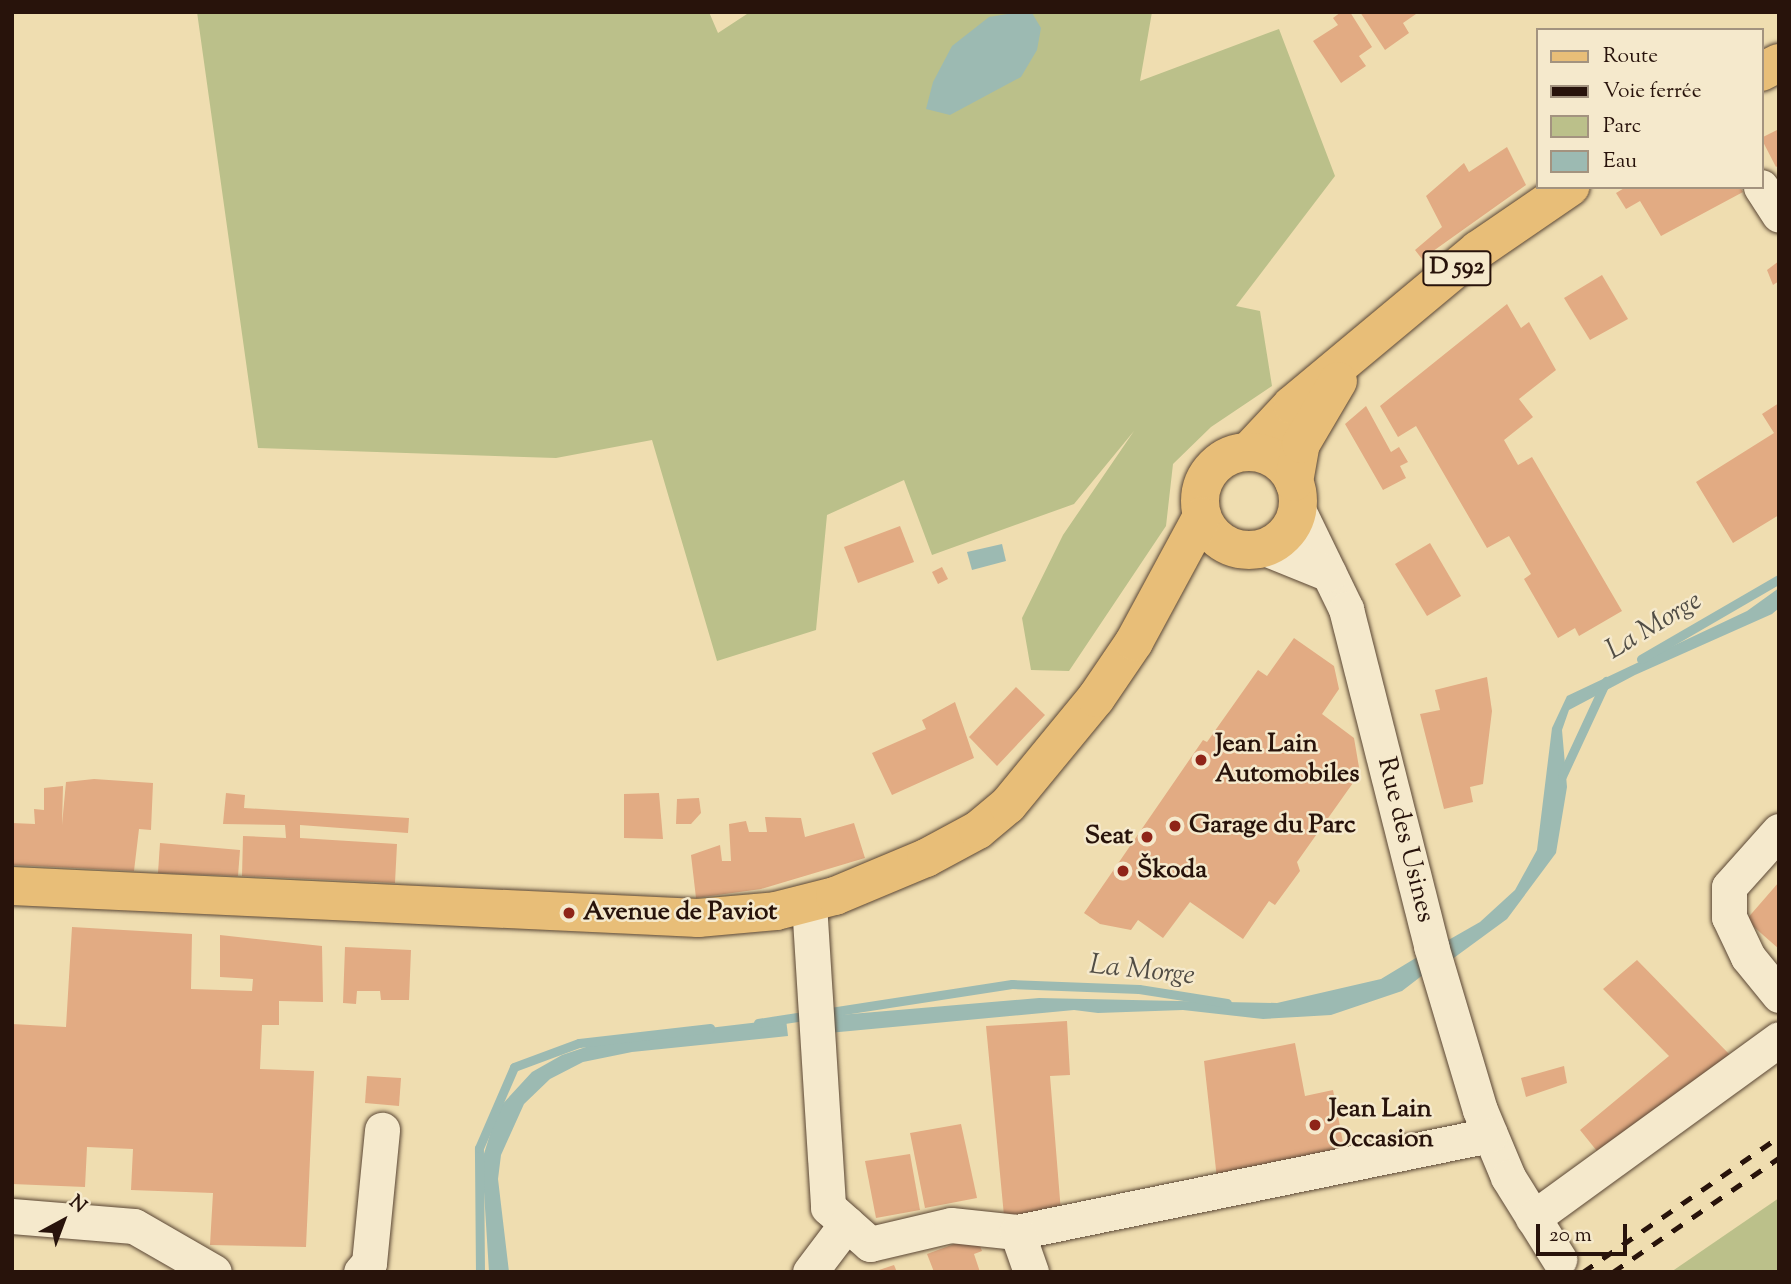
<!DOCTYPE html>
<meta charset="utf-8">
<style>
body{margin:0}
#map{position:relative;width:1791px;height:1284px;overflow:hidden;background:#efddb0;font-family:"Sorts Mill Goudy",serif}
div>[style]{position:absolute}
.green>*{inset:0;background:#bbc08a}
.water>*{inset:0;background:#9cbab2}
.stream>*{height:9px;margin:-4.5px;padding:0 4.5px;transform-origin:4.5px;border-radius:4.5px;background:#9cbab2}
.building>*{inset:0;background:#e2ab83}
.roads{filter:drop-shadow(0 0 2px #5a4634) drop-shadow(0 0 2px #5a4634)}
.minor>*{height:35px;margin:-17.5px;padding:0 17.5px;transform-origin:17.5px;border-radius:17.5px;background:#f5e9cc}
.major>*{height:38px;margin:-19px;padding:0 19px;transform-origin:19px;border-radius:19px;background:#e8be78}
.major>.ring{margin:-19px;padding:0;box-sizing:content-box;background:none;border:38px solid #e8be78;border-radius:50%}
.rail>*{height:5px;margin-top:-2.5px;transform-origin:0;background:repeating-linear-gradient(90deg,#28130b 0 12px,transparent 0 24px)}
.dots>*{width:19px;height:19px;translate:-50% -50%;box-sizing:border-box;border:4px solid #f5e9cc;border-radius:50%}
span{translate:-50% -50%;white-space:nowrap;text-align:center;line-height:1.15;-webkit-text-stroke:5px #f5e9cc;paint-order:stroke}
.shield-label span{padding:2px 5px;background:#f5e9cc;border:2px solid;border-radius:5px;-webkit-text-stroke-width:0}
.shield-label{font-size:24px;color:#28130b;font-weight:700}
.poi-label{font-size:26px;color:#28130b;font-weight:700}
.left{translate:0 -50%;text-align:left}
.right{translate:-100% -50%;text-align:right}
.street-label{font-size:26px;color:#28130b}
.water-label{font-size:28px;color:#514d45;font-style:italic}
.frame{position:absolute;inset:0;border:14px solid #28130b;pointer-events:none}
.legend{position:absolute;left:1536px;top:28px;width:228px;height:161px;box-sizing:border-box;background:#f5e9cc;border:2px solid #a3937f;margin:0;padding:9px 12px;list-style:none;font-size:21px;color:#28130b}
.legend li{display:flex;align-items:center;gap:14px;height:35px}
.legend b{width:35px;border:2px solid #a3937f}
.north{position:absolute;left:28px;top:1186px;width:70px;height:70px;-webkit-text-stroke:5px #f5e9cc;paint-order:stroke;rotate:41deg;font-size:19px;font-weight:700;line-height:28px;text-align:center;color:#28130b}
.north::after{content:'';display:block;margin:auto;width:24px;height:32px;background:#28130b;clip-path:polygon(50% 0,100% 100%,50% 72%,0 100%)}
.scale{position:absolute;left:1536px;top:1224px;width:91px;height:32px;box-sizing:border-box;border:4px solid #28130b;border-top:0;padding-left:9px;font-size:21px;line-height:24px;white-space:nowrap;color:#28130b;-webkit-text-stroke:5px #f5e9cc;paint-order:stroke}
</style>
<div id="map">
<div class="green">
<i style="clip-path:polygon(197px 12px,709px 12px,718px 33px,750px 12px,1152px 12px,1140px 81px,1279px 29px,1335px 176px,1236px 306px,1260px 311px,1272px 386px,1211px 427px,1173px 464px,1166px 526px,1069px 671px,1031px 670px,1022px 618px,1063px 535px,1134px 431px,1074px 504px,932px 555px,904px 480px,827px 515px,816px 630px,717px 661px,652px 440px,556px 458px,258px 448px)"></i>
<i style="clip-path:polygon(1779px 1198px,1779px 1272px,1671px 1272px)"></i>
</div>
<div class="water">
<i style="clip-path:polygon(1019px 12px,1032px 13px,1041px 28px,1037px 50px,1021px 77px,950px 115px,926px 109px,933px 82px,952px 46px,989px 17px)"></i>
<i style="clip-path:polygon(1002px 544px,1006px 561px,972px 570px,967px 552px)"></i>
<i style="clip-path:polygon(1779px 588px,1779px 608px,1772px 614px,1635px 675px,1569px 710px,1562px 730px,1567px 787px,1556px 853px,1507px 919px,1451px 960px,1445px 942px,1480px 922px,1515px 890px,1537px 850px,1552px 728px,1567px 696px,1747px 611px)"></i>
<i style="clip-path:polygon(1424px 953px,1428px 971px,1402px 991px,1331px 1015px,1263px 1019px,1183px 1010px,1098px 1013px,1074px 1010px,818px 1034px,816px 1017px,1039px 998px,1277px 1003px,1381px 979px)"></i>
<i style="clip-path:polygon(786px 1019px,788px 1036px,632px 1052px,583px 1062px,550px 1079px,524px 1104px,501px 1155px,498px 1179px,509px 1272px,489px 1272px,482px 1160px,498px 1109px,532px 1072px,562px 1055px,607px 1040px)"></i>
</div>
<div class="stream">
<i style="left:1641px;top:659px;width:160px;rotate:-30.1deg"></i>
<i style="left:1562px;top:776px;width:105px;rotate:-65.1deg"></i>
<i style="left:824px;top:1013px;width:190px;rotate:-8.8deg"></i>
<i style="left:1012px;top:984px;width:127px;rotate:2.3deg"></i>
<i style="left:1139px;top:989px;width:89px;rotate:9deg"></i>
<i style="left:758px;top:1023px;width:53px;rotate:-8.7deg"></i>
<i style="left:480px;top:1272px;width:124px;rotate:-90.5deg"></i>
<i style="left:479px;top:1148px;width:88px;rotate:-66.6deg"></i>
<i style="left:514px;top:1067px;width:69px;rotate:-20.3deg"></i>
<i style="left:579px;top:1043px;width:132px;rotate:-6.5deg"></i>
</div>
<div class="building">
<i style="clip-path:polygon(1341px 12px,1350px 12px,1372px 47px,1359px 56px,1366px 66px,1341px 83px,1313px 41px,1338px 25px,1333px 18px)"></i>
<i style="clip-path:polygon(1360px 12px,1415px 12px,1416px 14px,1403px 23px,1409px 33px,1385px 50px)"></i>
<i style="clip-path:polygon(1779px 129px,1779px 165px,1776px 167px,1761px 138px)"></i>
<i style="clip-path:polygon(1507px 147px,1526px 185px,1422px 259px,1415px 250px,1442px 227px,1426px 196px,1464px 163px,1469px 172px)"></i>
<i style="clip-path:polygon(1626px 187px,1740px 187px,1743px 192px,1661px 236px,1640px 201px,1626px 209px,1616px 193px)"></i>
<i style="clip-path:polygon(1779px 261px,1779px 281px,1773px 285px,1767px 270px)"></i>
<i style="clip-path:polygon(1602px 275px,1628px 319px,1590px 340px,1564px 298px)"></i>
<i style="clip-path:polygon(1507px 304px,1521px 328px,1529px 322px,1556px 370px,1519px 399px,1533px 417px,1504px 440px,1518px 465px,1532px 457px,1622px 611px,1579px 636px,1575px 628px,1558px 638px,1524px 579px,1531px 574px,1509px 536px,1487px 548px,1416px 426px,1398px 437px,1380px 406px)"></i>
<i style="clip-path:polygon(1779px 403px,1779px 515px,1733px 543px,1696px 482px,1774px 433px,1762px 414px)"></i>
<i style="clip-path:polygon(1366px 406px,1391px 452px,1399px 447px,1408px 462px,1400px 466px,1406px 478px,1383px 490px,1345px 424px)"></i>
<i style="clip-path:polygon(900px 526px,914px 562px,858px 583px,844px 547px)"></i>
<i style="clip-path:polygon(1430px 543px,1461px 596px,1427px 616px,1395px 564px)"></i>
<i style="clip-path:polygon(942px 567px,948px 579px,938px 584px,932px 572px)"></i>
<i style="clip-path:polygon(1294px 638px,1334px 666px,1339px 689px,1322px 714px,1354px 738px,1360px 773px,1297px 862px,1300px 871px,1275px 905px,1269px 901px,1243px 939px,1190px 902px,1163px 938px,1138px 920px,1131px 930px,1100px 924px,1084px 913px,1203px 740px,1207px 742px,1258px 670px,1267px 676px)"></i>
<i style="clip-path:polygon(1487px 677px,1492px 711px,1483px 784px,1470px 787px,1473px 802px,1444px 809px,1420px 714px,1440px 710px,1435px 690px)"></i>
<i style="clip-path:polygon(1016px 687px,1045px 715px,997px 766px,969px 737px)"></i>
<i style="clip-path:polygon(955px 702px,974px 758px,892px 795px,872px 753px,926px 729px,922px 720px)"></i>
<i style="clip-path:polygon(94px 779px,153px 783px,151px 830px,139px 829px,134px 871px,12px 865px,12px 823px,35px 824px,34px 809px,44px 810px,44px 788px,63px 786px,62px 825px,66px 782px)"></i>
<i style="clip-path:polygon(226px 793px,245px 795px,244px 808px,409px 818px,408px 833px,300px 825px,300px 838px,397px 844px,395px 883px,242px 876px,243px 836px,286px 838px,285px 825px,223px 824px)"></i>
<i style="clip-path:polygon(659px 793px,663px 839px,624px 838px,624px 794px)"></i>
<i style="clip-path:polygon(699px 798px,701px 813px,691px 824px,676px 824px,677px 799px)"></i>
<i style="clip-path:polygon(765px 817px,801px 818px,805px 837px,854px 823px,865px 858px,761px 889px,696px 898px,691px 855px,720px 845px,722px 861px,731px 861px,729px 824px,746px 821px,749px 832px,767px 832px)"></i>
<i style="clip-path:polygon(160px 843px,240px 850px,238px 876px,158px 873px)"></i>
<i style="clip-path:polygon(1779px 882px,1779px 949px,1746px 920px)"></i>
<i style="clip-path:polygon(72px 927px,192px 934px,191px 989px,252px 991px,253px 979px,220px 977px,220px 935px,322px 946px,323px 1002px,279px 1001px,279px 1025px,262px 1025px,260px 1069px,314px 1071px,306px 1247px,210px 1245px,213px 1193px,131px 1190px,133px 1149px,87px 1147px,85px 1187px,12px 1184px,12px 1024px,66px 1027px)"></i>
<i style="clip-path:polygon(345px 947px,411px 950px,409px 1000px,381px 1000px,380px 991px,357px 991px,356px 1004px,343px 1003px)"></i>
<i style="clip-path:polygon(1637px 960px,1732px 1057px,1601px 1156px,1580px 1130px,1669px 1056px,1603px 989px)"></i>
<i style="clip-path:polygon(1067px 1021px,1070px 1075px,1050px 1076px,1061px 1212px,1004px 1216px,986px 1026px)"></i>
<i style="clip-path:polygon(1295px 1043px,1305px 1096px,1333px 1090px,1345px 1153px,1217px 1179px,1204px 1061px)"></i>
<i style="clip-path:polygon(1564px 1066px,1567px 1083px,1526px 1097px,1521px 1078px)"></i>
<i style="clip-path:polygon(367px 1076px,401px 1078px,399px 1106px,365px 1103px)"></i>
<i style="clip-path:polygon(961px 1124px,977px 1198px,925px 1208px,910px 1133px)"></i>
<i style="clip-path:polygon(910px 1154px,920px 1210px,876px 1218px,865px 1161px)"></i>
<i style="clip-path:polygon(968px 1239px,978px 1241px,982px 1251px,974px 1254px,980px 1272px,934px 1272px,927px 1254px)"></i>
<i style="clip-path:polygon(894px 1265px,897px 1272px,876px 1272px,876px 1271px)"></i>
</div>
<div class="roads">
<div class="minor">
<i style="left:1761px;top:187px;width:33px;rotate:57deg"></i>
<i style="left:1298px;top:510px;width:110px;rotate:64.1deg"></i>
<i style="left:1346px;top:609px;width:348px;rotate:75.8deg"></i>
<i style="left:1431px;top:946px;width:171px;rotate:73.4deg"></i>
<i style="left:1480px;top:1110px;width:73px;rotate:67.3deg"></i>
<i style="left:1508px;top:1177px;width:97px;rotate:58.1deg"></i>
<i style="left:1265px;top:548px;width:69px;rotate:22.1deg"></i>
<i style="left:1779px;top:831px;width:75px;rotate:131.8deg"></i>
<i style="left:1729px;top:887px;width:30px;rotate:90deg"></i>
<i style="left:1729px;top:917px;width:44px;rotate:64.6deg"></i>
<i style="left:1748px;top:957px;width:49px;rotate:50.8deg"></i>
<i style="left:809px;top:903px;width:305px;rotate:86.4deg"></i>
<i style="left:828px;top:1207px;width:56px;rotate:41.4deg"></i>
<i style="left:870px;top:1244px;width:83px;rotate:-13.2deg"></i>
<i style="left:951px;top:1225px;width:66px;rotate:6.1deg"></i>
<i style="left:1017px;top:1232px;width:483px;rotate:-11.6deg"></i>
<i style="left:12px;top:1216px;width:122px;rotate:4.7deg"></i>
<i style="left:134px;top:1226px;width:92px;rotate:29.9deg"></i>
<i style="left:1533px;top:1218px;width:304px;rotate:-36deg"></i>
<i style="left:1017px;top:1232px;width:42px;rotate:70.7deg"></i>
<i style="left:361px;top:1272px;width:12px;rotate:-48deg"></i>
<i style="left:369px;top:1263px;width:134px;rotate:-84.4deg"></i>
<i style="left:810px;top:1272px;width:61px;rotate:-52.9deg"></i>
</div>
<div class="major">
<i style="left:1761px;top:72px;width:20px;rotate:-27deg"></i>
<i style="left:1248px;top:452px;width:64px;rotate:-46.9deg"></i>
<i style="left:1292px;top:405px;width:242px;rotate:-39.8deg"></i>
<i style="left:1478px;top:250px;width:112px;rotate:-34.4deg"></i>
<i class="ring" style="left:1200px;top:452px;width:60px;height:60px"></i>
<i style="left:1294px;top:482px;width:39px;rotate:-80deg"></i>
<i style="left:1301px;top:444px;width:73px;rotate:-59.6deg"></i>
<i style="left:12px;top:886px;width:687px;rotate:2.67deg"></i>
<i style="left:698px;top:918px;width:78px;rotate:-5.1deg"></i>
<i style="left:776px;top:911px;width:61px;rotate:-14.3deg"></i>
<i style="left:835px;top:896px;width:99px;rotate:-22.7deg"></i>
<i style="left:926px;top:858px;width:59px;rotate:-28.3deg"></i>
<i style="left:978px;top:830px;width:39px;rotate:-40deg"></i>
<i style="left:1008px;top:805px;width:139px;rotate:-50.6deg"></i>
<i style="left:1096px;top:698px;width:68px;rotate:-55.8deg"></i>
<i style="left:1134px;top:642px;width:143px;rotate:-61.6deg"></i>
</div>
</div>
<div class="rail">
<i style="left:1583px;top:1272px;width:238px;rotate:-34.6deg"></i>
<i style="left:1613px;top:1272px;width:201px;rotate:-34.5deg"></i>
</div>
<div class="dots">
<i style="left:1201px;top:760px;background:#8f2418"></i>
<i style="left:1175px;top:826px;background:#8f2418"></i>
<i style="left:1147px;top:837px;background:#8f2418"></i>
<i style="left:1123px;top:871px;background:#8f2418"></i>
<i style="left:569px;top:913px;background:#8f2418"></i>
<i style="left:1315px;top:1125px;background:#8f2418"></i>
</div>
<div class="shield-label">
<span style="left:1457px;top:268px">D 592</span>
</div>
<div class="poi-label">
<span class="left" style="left:1215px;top:760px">Jean Lain<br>Automobiles</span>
<span class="left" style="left:1189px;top:826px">Garage du Parc</span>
<span class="right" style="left:1133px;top:837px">Seat</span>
<span class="left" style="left:1137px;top:871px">Škoda</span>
<span class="left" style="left:583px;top:913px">Avenue de Paviot</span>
<span class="left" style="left:1329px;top:1125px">Jean Lain<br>Occasion</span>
</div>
<div class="street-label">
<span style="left:1405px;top:840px;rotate:76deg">Rue des Usines</span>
</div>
<div class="water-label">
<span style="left:1654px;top:626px;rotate:-31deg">La Morge</span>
<span style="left:1142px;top:971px;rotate:6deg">La Morge</span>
</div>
<div class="frame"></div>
<ul class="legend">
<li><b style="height:9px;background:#e8be78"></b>Route</li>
<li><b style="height:9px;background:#28130b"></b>Voie ferrée</li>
<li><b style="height:19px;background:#bbc08a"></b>Parc</li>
<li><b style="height:19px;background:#9cbab2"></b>Eau</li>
</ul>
<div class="north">N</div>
<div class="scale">20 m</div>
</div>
